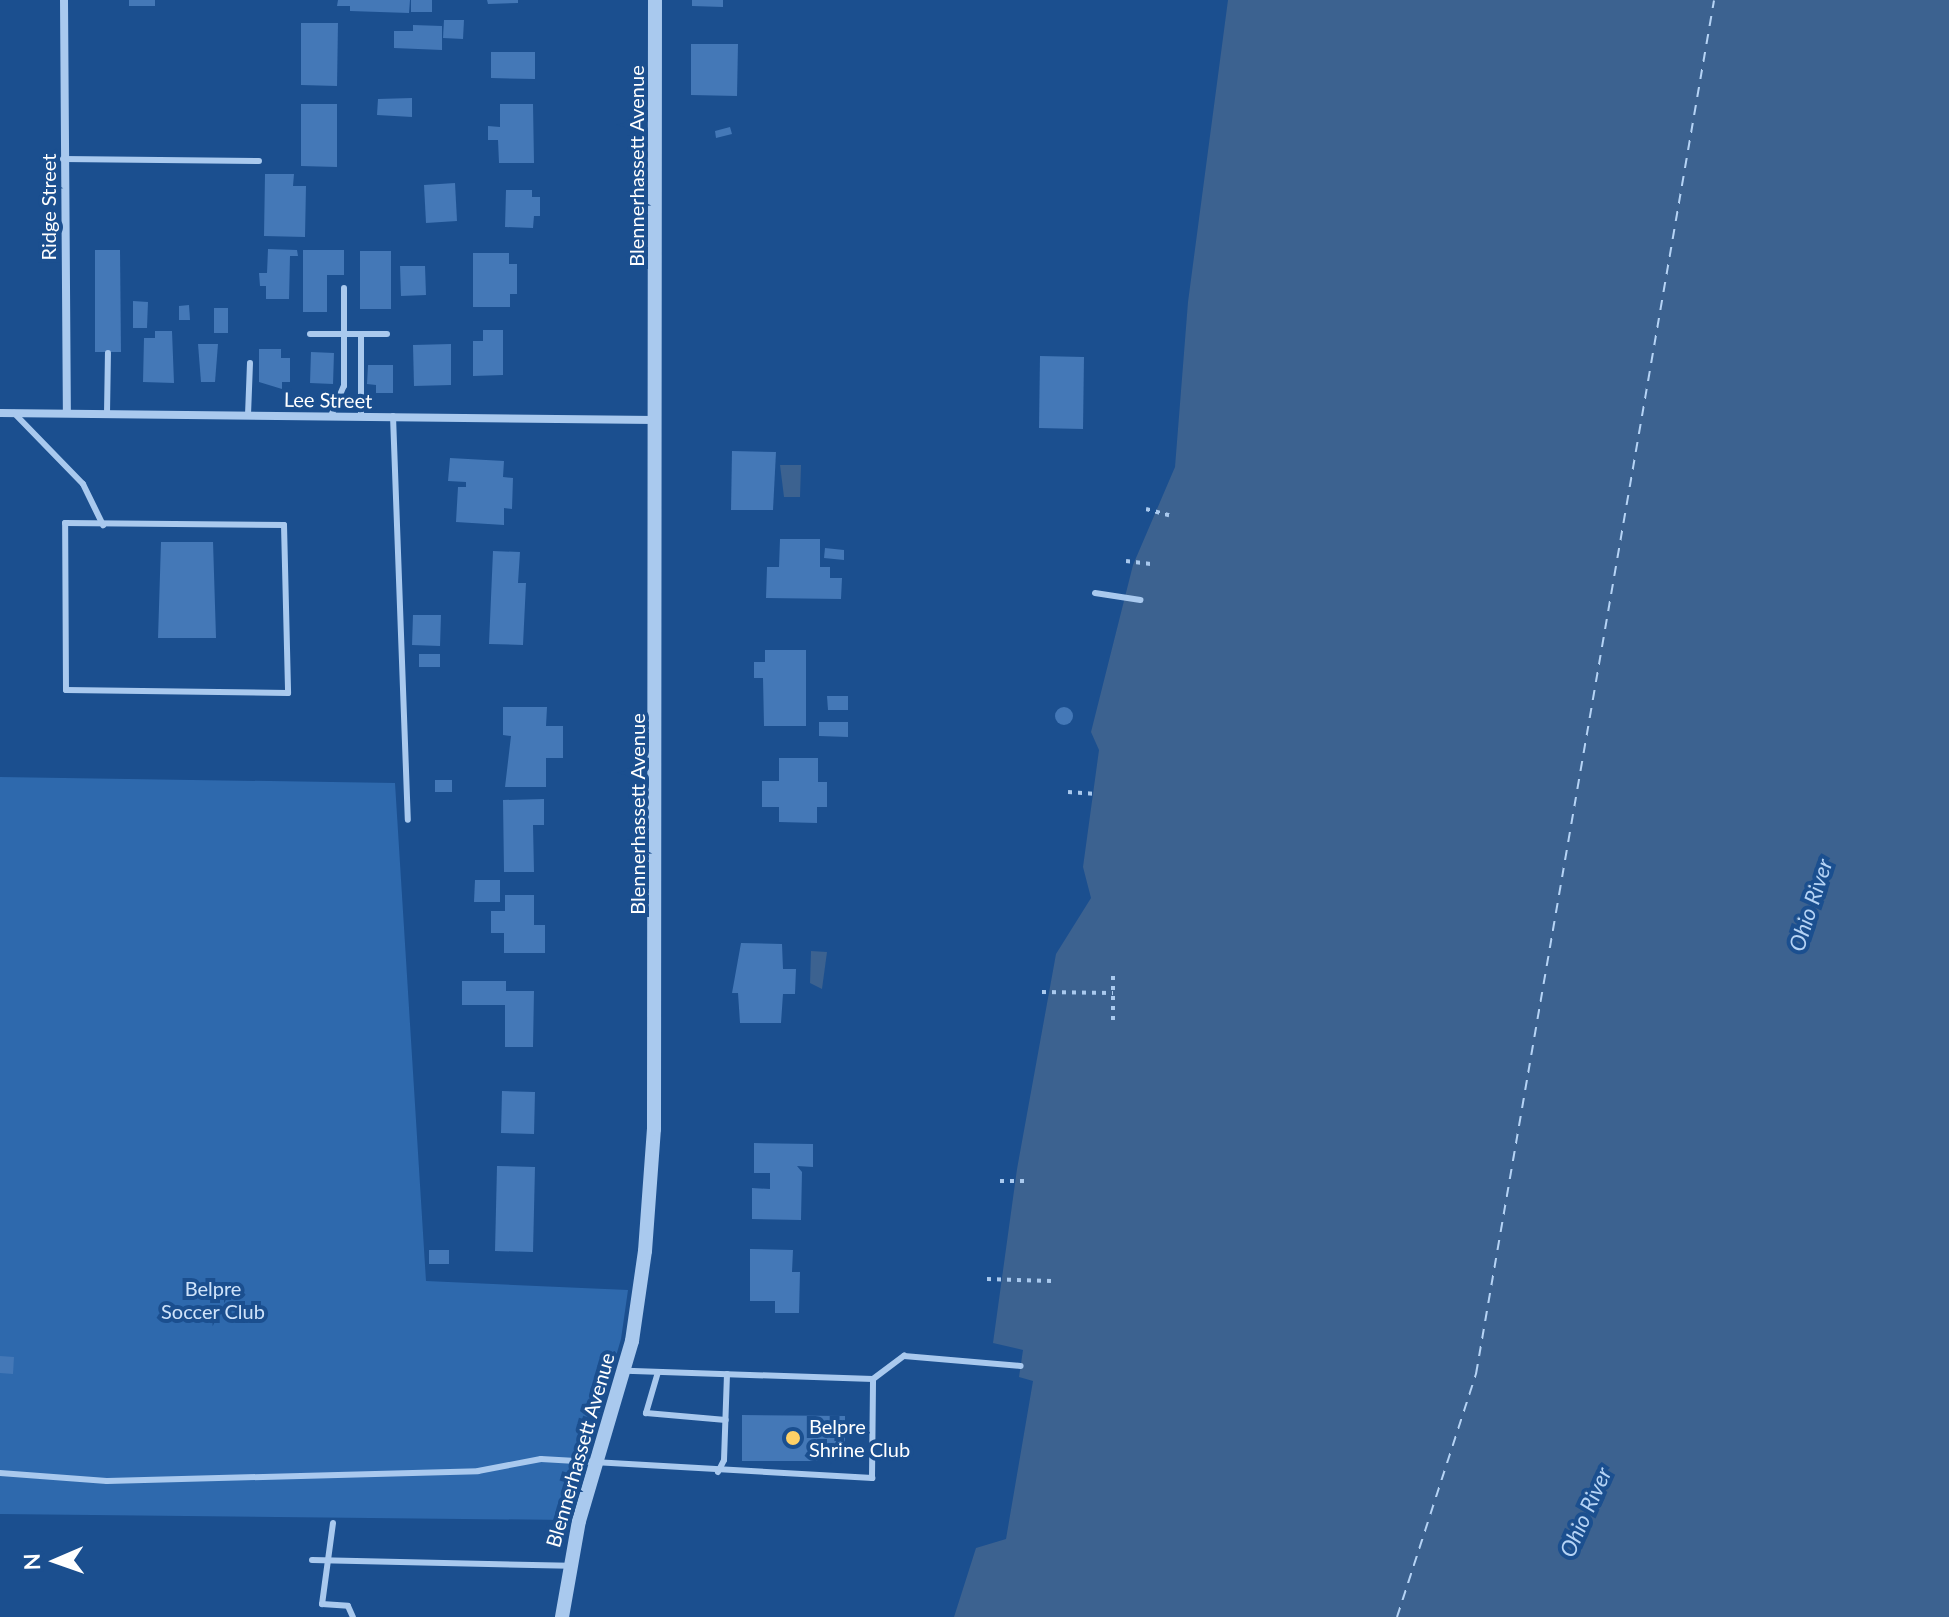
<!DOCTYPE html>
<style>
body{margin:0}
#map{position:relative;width:1949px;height:1617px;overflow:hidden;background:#1b4f8f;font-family:Lato,sans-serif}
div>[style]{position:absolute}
.green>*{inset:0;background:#2e69ad}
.water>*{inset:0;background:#3c6290}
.ferry>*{height:2px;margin-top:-1px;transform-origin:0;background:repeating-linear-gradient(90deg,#b5d3f5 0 10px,transparent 0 18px)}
.building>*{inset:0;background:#4478b7}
.round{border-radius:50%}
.path>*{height:4px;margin-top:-2px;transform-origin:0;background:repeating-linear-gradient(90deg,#a9c9ee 0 4px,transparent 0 10px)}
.service>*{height:6px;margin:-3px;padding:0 3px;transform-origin:3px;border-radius:3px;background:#a9c9ee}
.minor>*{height:8px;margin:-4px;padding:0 4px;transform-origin:4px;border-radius:4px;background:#a9c9ee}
.tertiary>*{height:14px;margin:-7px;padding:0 7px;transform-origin:7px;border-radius:7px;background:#a9c9ee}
.dots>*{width:22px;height:22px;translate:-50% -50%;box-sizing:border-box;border:4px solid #1b4f8f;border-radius:50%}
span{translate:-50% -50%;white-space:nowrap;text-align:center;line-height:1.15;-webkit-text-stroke:8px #1b4f8f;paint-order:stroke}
.street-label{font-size:20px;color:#fff}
.park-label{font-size:20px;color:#cfe3fa}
.poi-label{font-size:20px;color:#fff}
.left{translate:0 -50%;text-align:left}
.water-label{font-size:22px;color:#b5d3f5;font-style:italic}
.north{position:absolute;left:16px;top:1521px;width:80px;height:80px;-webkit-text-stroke:6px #1b4f8f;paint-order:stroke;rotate:268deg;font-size:22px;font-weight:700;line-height:32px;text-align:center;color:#fff}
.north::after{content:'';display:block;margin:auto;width:28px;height:36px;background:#fff;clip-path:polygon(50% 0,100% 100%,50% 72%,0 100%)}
</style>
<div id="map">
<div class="green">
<i style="clip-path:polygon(0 777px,395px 783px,426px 1281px,628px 1290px,621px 1339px,568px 1520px,0 1514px)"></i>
</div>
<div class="water">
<i style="clip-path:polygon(1228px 0,1949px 0,1949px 1617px,954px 1617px,976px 1548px,1006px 1539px,1033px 1381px,1019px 1377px,1023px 1350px,993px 1343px,1017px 1169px,1056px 954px,1091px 898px,1083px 867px,1099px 750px,1091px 732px,1133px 565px,1175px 467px,1188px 302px)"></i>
<i style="clip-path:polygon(780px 465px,801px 465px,800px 497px,784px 497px)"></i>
<i style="clip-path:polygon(811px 951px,827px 952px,822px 989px,810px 983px)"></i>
</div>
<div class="ferry">
<i style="left:1397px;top:1617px;width:256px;rotate:-72deg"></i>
<i style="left:1476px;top:1374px;width:1394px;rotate:-80.17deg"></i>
</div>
<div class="building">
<i style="clip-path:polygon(129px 0,155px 0,155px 6px,129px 6px)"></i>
<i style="clip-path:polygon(338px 0,410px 0,409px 13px,350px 11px,350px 6px,337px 6px)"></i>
<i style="clip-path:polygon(411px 0,432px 0,432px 12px,411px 12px)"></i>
<i style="clip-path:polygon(487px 0,518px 0,518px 3px,488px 4px)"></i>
<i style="clip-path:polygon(692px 0,723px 0,723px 7px,692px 6px)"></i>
<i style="clip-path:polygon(444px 20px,464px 20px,463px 39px,443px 38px)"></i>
<i style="clip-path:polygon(301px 23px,338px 23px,337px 86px,301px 85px)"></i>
<i style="clip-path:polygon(413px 25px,442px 26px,442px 50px,394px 48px,394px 31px,413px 31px)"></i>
<i style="clip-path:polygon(691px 44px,738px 44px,737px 96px,691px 95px)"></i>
<i style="clip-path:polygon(491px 52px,535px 52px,535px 79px,491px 78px)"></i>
<i style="clip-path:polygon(412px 98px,412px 117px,377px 115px,378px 99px)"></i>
<i style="clip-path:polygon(301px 104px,337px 104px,337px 167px,301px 166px)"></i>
<i style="clip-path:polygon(500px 104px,533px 104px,534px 163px,499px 163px,498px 140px,488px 140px,488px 126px,500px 127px)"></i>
<i style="clip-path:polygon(730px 127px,732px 134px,716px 138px,715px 131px)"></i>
<i style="clip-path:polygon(265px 174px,294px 174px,293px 186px,306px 186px,305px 237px,264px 236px)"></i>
<i style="clip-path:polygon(455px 183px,457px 221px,426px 223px,424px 185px)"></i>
<i style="clip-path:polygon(506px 190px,532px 190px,532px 197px,540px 197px,540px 216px,534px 216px,533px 228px,505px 227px)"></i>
<i style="clip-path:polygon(268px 249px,297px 250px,298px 256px,290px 256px,289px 299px,266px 299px,266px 286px,260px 286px,259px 273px,267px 273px)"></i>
<i style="clip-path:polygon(95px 250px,120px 250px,121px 352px,95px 352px)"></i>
<i style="clip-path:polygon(303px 250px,344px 250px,344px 275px,327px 275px,327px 312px,303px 312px)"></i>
<i style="clip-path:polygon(360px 251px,391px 251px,391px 309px,360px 309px)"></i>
<i style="clip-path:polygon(473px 253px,509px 253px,509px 264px,517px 264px,517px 294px,510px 294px,510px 307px,473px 307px)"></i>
<i style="clip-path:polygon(400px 266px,425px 266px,426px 295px,401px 296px)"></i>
<i style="clip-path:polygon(133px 301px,148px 302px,147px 328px,133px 328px)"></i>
<i style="clip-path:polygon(189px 305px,190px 320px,179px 320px,179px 306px)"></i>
<i style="clip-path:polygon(214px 308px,228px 308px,228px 333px,214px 333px)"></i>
<i style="clip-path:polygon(483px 330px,503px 330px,503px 375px,473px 376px,473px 341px,483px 341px)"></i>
<i style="clip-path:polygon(155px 331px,172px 331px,174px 383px,143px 382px,144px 338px,155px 338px)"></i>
<i style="clip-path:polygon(198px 344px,218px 344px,215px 382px,201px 382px)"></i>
<i style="clip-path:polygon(451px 344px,451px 385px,414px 386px,413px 345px)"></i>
<i style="clip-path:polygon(259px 349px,281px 349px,281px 358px,290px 358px,290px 382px,282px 382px,282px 389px,259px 382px)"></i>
<i style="clip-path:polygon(311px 352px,334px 353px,333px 384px,310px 383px)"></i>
<i style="clip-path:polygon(1040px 356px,1084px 357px,1083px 429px,1039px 428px)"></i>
<i style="clip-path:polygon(368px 365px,393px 365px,393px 393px,376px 393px,376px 385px,367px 384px)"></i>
<i style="clip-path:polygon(732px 451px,776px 452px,773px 510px,731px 510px)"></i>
<i style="clip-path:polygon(450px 458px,504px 461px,503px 477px,513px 478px,512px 509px,504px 508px,504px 525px,456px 522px,458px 487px,466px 487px,466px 482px,448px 481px)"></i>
<i style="clip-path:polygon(780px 539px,820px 539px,820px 567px,830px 567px,830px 578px,842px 578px,841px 599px,766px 598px,767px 567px,779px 567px)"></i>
<i style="clip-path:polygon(161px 542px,213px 542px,216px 638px,158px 638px)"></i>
<i style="clip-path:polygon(825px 548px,844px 550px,844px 560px,824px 558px)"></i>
<i style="clip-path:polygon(493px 551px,520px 552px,518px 583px,526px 583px,523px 645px,489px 644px)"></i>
<i style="clip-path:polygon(413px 615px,441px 615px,440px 646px,412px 645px)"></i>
<i style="clip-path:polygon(765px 650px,806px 650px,806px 726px,764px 726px,763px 678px,754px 678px,754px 662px,765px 662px)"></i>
<i style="clip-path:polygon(419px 654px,440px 654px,440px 667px,419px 667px)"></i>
<i style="clip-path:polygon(827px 696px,848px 696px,848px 710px,828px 710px)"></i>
<i style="clip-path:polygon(503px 707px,547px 707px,546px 726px,563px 726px,563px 758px,546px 758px,546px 787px,505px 787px,511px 736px,503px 735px)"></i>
<i class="round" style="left:1055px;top:707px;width:18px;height:18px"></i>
<i style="clip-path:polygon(819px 722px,848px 722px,848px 737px,819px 736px)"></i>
<i style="clip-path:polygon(779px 758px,818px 758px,818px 782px,827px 782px,827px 807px,817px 807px,817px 823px,779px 822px,779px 807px,762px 807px,762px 781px,779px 781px)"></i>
<i style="clip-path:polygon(435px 780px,452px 780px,452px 792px,435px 792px)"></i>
<i style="clip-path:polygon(544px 799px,544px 825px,533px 825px,534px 872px,504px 872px,503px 800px)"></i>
<i style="clip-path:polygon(475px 880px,500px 880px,500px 902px,474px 902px)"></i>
<i style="clip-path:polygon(505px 895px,534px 895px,534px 925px,545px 925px,545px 953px,504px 953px,504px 933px,491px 933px,491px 911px,505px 911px)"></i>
<i style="clip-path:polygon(741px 943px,782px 944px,783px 969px,796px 969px,795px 994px,783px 994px,781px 1023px,740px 1023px,738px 993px,732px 993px)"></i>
<i style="clip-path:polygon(462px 981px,506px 981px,506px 991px,534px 991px,533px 1047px,505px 1047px,505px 1005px,462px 1005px)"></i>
<i style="clip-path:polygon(502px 1091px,535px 1092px,534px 1134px,501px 1133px)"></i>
<i style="clip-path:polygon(754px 1143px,813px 1144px,813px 1167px,797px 1166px,802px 1172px,801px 1220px,752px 1219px,752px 1188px,770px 1189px,770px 1173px,754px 1173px)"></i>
<i style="clip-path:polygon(497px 1166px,535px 1167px,533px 1252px,495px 1251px)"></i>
<i style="clip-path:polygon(750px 1249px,793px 1250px,792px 1272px,800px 1272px,799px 1313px,775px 1313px,775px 1301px,750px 1301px)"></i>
<i style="clip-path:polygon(429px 1250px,449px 1250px,449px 1264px,429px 1264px)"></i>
<i style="clip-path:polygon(0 1356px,14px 1357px,13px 1374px,0 1373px)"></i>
<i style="clip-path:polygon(742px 1415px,845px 1416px,845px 1461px,742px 1461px)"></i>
</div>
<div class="path">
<i style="left:1146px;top:509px;width:24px;rotate:15deg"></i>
<i style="left:1126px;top:561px;width:25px;rotate:7deg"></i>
<i style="left:1068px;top:792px;width:29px;rotate:4deg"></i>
<i style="left:1042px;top:992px;width:71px;rotate:0.8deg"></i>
<i style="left:1113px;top:1020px;width:48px;rotate:-90deg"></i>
<i style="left:1000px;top:1181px;width:27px"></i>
<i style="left:987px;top:1279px;width:65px;rotate:1.8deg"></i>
</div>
<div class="service">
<i style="left:63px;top:159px;width:196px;rotate:0.6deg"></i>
<i style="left:310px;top:334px;width:77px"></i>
<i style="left:361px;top:334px;width:82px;rotate:90deg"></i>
<i style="left:14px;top:413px;width:99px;rotate:45.8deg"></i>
<i style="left:83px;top:484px;width:46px;rotate:64deg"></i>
<i style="left:107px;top:414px;width:61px;rotate:-89.1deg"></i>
<i style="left:248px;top:415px;width:52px;rotate:-87.8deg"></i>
<i style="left:331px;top:416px;width:33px;rotate:-67deg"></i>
<i style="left:344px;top:386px;width:98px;rotate:-90deg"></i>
<i style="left:393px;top:416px;width:404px;rotate:87.9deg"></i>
<i style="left:65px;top:523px;width:219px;rotate:0.5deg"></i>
<i style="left:284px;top:525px;width:168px;rotate:88.6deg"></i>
<i style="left:288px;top:693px;width:222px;rotate:-179.2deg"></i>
<i style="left:66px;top:690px;width:167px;rotate:-90.3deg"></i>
<i style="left:1095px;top:593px;width:46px;rotate:8.8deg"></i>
<i style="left:658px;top:1372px;width:43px;rotate:106.3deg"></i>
<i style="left:646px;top:1413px;width:80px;rotate:5deg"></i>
<i style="left:873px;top:1379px;width:39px;rotate:-37deg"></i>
<i style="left:904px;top:1356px;width:117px;rotate:4.9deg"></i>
<i style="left:718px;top:1472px;width:13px;rotate:-63deg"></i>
<i style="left:724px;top:1460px;width:86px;rotate:-88deg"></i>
<i style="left:0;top:1473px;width:107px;rotate:4.3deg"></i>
<i style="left:107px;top:1481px;width:371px;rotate:-1.5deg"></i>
<i style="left:478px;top:1471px;width:64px;rotate:-10.8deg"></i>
<i style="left:541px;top:1459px;width:332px;rotate:3.3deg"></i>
<i style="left:872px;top:1478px;width:99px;rotate:-89.4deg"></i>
<i style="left:873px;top:1379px;width:247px;rotate:-178.1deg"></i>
<i style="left:333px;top:1523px;width:82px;rotate:97.7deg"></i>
<i style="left:322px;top:1604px;width:26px;rotate:4deg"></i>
<i style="left:348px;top:1606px;width:12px;rotate:66deg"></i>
<i style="left:312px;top:1560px;width:257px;rotate:1.3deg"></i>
</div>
<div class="minor">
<i style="left:64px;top:0;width:413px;rotate:89.6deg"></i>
<i style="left:0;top:413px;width:655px;rotate:0.61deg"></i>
</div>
<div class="tertiary">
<i style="left:562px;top:1617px;width:97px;rotate:-80deg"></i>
<i style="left:579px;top:1521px;width:188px;rotate:-73.6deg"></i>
<i style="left:632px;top:1341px;width:91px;rotate:-81.8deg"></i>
<i style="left:645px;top:1251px;width:122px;rotate:-85.8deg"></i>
<i style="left:654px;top:1129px;width:1129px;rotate:-89.95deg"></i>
</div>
<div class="dots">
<i style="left:793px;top:1438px;background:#ffd166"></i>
</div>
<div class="street-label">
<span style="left:636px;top:166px;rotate:-90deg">Blennerhassett Avenue</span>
<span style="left:48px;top:207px;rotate:-90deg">Ridge Street</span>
<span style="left:328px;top:400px;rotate:1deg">Lee Street</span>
<span style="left:637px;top:814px;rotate:-90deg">Blennerhassett Avenue</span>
<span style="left:580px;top:1450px;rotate:-74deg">Blennerhassett Avenue</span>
</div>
<div class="park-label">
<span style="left:213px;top:1300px">Belpre<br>Soccer Club</span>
</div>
<div class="poi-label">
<span class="left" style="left:809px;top:1438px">Belpre<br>Shrine Club</span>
</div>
<div class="water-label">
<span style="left:1810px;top:905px;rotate:-72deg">Ohio River</span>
<span style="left:1585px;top:1512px;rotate:-66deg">Ohio River</span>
</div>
<div class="north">N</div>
</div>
